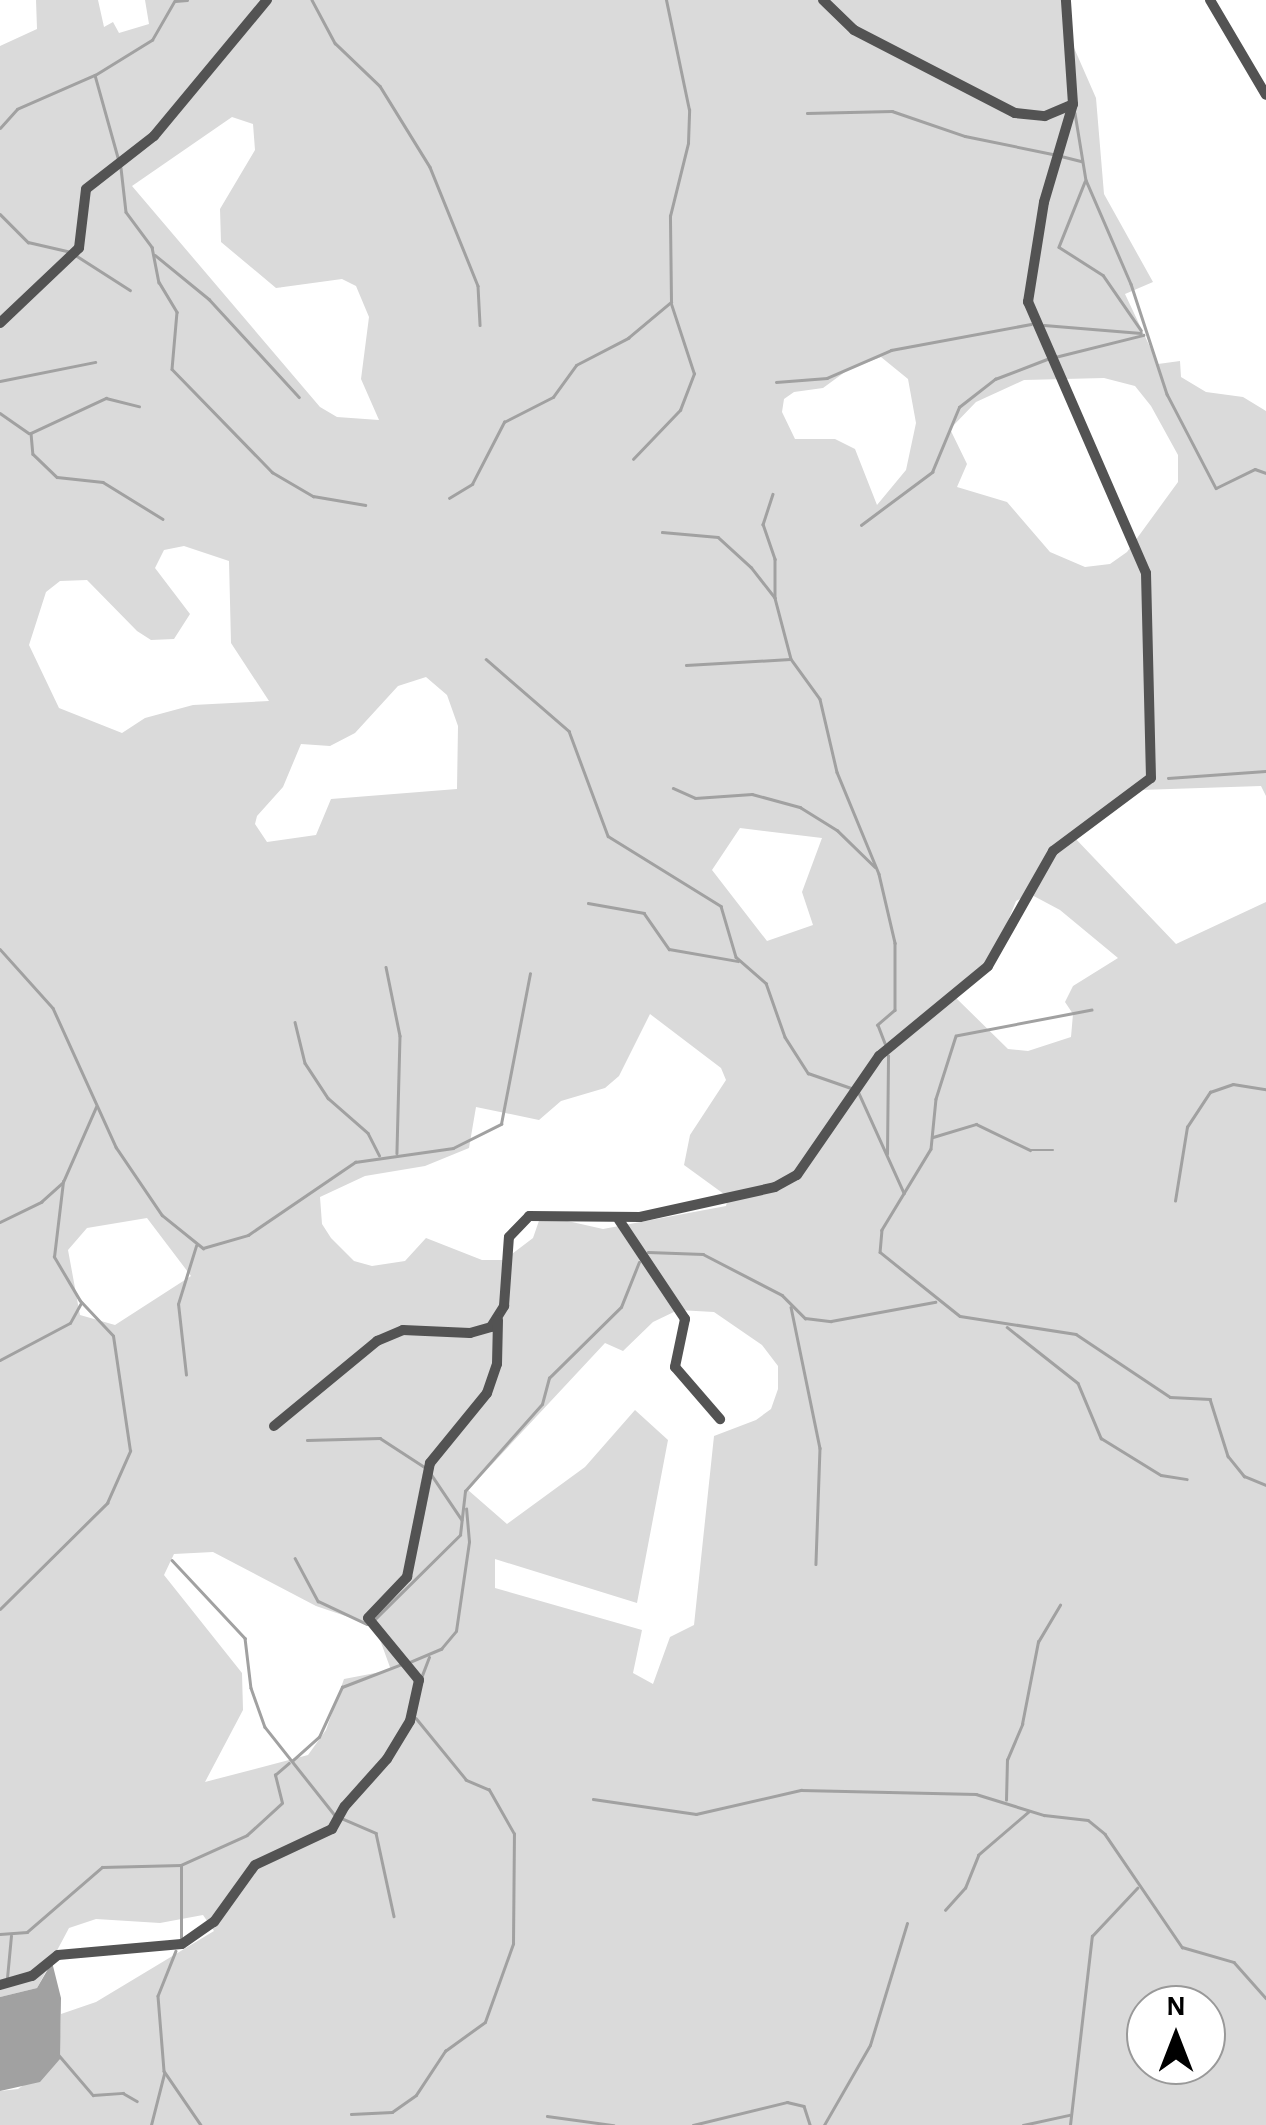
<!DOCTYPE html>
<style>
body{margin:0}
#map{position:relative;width:1266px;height:2125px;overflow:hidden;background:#fff;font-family:"Alegreya Sans",sans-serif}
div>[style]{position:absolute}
.green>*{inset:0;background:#dadada}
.water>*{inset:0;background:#a1a1a1}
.stream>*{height:2.5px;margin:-1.25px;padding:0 1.25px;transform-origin:1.25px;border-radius:1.25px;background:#a1a1a1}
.minor>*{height:10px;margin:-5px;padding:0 5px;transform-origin:5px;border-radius:5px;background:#535353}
span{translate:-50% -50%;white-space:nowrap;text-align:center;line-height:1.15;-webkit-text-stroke:8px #fff;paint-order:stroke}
.north{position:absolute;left:1126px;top:1985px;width:100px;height:100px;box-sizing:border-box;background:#fff;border:2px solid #999;border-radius:50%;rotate:0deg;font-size:28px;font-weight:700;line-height:40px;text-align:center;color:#000}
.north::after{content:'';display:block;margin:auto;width:35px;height:45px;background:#000;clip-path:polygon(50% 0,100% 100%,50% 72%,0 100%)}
</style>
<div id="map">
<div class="green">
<i style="clip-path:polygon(evenodd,36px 0,98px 0,104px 27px,113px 22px,119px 33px,149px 24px,145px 0,1062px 0,1064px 25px,1096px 98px,1104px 194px,1153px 282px,1125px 294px,1158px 364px,1180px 361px,1181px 377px,1206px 392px,1243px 397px,1266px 411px,1266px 796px,1261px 786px,1140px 790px,1073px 836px,1176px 944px,1266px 902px,1266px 2125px,0 2125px,0 2091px,18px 2089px,59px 2060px,61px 2014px,96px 2002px,214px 1931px,203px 1915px,160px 1923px,96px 1919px,69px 1928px,37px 1988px,0 1997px,0 46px,37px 29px,36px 0,232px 117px,253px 124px,255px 150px,220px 209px,221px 242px,276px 288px,342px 279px,356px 286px,369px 317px,361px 379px,379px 420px,337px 417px,320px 407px,132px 186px,232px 117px,36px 0,881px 357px,908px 379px,916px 423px,906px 470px,877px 505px,855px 449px,835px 439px,795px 439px,782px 412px,784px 399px,794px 392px,823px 388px,849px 369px,881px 357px,36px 0,1104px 378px,1135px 386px,1151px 406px,1178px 455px,1178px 482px,1127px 552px,1110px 564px,1085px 567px,1050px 552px,1007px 502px,957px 487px,967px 464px,950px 429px,976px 402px,1024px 380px,1104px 378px,36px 0,184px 546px,229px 561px,231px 643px,269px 701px,193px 705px,145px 718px,122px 733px,59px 708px,29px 645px,46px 592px,60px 581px,87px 580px,137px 631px,151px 640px,174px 639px,190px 614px,155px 568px,164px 550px,184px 546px,36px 0,426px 677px,447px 695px,458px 726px,457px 789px,331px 799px,316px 835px,267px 842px,255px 824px,257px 816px,283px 787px,301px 744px,330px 746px,355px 733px,398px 686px,426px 677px,36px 0,740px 828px,822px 838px,802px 892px,813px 925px,767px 941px,712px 870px,740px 828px,36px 0,1030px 894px,1060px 910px,1118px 958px,1073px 986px,1065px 1002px,1073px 1014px,1071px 1037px,1028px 1051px,1008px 1049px,953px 995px,996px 951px,1016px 901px,1030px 894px,36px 0,650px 1014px,721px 1068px,726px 1080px,690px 1135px,684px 1165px,728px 1197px,726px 1206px,603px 1229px,541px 1215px,533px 1238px,504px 1260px,482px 1260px,426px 1238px,405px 1261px,372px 1266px,354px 1261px,331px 1238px,322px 1224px,320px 1197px,365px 1176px,425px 1166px,469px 1148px,476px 1107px,539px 1120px,561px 1101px,605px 1088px,619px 1076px,650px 1014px,36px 0,147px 1218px,191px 1276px,115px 1325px,80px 1315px,68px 1250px,87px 1228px,147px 1218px,36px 0,678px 1310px,714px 1312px,762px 1345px,778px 1366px,778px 1389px,771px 1409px,756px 1420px,714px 1436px,694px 1625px,670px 1637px,653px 1684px,633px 1673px,642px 1630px,495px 1588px,495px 1559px,637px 1603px,668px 1440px,635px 1410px,585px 1467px,507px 1524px,468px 1490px,605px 1343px,623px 1351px,653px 1322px,678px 1310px,36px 0,213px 1552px,316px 1606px,375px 1626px,391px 1670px,344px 1679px,326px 1730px,308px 1755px,205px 1782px,243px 1710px,242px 1673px,164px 1575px,174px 1554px,213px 1552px,36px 0,1146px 2005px,1206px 2005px,1206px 2065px,1146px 2065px,1146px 2005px)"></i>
</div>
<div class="water">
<i style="clip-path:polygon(52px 1962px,61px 1998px,60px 2059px,40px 2082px,0 2091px,0 1997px,37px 1988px)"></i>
</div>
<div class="stream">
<i style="left:312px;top:0;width:49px;rotate:61.9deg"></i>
<i style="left:335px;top:43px;width:62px;rotate:43.7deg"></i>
<i style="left:380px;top:86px;width:95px;rotate:58.3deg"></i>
<i style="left:430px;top:167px;width:128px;rotate:68deg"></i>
<i style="left:478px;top:286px;width:39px;rotate:87deg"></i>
<i style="left:175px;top:1px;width:12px;rotate:-5deg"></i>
<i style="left:95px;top:75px;width:89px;rotate:74.4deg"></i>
<i style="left:807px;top:113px;width:85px;rotate:-1.3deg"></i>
<i style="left:892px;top:111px;width:77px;rotate:18.9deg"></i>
<i style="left:965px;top:136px;width:90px;rotate:11.6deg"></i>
<i style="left:1075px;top:113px;width:68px;rotate:80.7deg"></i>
<i style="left:1086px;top:180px;width:113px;rotate:66.6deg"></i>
<i style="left:1131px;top:284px;width:116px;rotate:71.9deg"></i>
<i style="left:1167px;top:394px;width:106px;rotate:62.5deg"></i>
<i style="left:1216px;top:488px;width:43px;rotate:-26deg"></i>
<i style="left:1255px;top:469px;width:12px;rotate:20deg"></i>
<i style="left:0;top:128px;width:25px;rotate:-48deg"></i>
<i style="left:17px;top:109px;width:85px;rotate:-23.6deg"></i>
<i style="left:95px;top:75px;width:67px;rotate:-31.6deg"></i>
<i style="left:152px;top:40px;width:46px;rotate:-60.1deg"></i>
<i style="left:1061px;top:156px;width:21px;rotate:14deg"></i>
<i style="left:121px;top:168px;width:44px;rotate:83.5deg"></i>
<i style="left:126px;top:212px;width:44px;rotate:53.4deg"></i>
<i style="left:152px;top:247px;width:36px;rotate:79deg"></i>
<i style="left:159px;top:282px;width:35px;rotate:59deg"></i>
<i style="left:177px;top:312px;width:57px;rotate:95deg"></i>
<i style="left:172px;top:369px;width:144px;rotate:45.8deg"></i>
<i style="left:272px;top:472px;width:48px;rotate:30.3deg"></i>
<i style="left:313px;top:496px;width:53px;rotate:9.8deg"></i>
<i style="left:1085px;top:182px;width:70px;rotate:111.8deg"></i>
<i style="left:1059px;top:247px;width:52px;rotate:32.5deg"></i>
<i style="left:1103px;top:275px;width:67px;rotate:55.4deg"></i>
<i style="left:0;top:214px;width:40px;rotate:45deg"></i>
<i style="left:28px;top:242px;width:44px;rotate:13.1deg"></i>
<i style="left:155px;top:255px;width:70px;rotate:39.2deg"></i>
<i style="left:209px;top:299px;width:133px;rotate:47.4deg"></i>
<i style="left:77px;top:256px;width:63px;rotate:32.7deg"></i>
<i style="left:1044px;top:325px;width:97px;rotate:4.7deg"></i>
<i style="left:1055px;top:357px;width:91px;rotate:-14deg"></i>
<i style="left:0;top:381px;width:97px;rotate:-11.3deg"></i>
<i style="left:776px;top:382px;width:51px;rotate:-4.5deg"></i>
<i style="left:827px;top:378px;width:70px;rotate:-23.6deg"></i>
<i style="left:891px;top:350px;width:142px;rotate:-10.5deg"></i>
<i style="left:0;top:413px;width:35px;rotate:35deg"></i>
<i style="left:31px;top:433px;width:21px;rotate:85deg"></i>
<i style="left:33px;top:454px;width:33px;rotate:44deg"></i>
<i style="left:57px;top:477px;width:46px;rotate:6.2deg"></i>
<i style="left:103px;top:482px;width:70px;rotate:31.7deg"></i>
<i style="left:31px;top:433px;width:83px;rotate:-25deg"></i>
<i style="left:106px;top:398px;width:34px;rotate:14deg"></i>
<i style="left:633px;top:459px;width:68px;rotate:-46.2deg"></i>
<i style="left:680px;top:410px;width:39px;rotate:-69deg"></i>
<i style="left:694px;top:374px;width:74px;rotate:-108.2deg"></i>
<i style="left:773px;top:494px;width:32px;rotate:108deg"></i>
<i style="left:763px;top:524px;width:37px;rotate:71deg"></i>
<i style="left:775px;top:559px;width:38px;rotate:90deg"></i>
<i style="left:449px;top:498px;width:27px;rotate:-31deg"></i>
<i style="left:472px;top:484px;width:70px;rotate:-62.7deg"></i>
<i style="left:504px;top:422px;width:55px;rotate:-27deg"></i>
<i style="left:553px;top:397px;width:39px;rotate:-54deg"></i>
<i style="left:576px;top:365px;width:59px;rotate:-27.4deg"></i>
<i style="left:628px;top:338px;width:56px;rotate:-39.9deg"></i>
<i style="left:671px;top:302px;width:86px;rotate:-90.7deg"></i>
<i style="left:670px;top:216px;width:75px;rotate:-76.1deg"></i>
<i style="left:688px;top:143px;width:33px;rotate:-88deg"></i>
<i style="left:689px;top:110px;width:112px;rotate:-101.8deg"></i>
<i style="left:861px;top:525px;width:89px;rotate:-36.7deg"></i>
<i style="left:932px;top:472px;width:70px;rotate:-67.4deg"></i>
<i style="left:959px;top:407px;width:46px;rotate:-37.9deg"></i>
<i style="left:995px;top:379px;width:56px;rotate:-21deg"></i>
<i style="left:662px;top:532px;width:56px;rotate:5.1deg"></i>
<i style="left:718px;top:537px;width:45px;rotate:42.3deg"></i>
<i style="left:751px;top:567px;width:39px;rotate:52deg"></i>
<i style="left:775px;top:598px;width:63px;rotate:75.3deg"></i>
<i style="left:791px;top:659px;width:49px;rotate:54.1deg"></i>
<i style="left:820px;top:699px;width:75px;rotate:76.9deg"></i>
<i style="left:837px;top:772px;width:110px;rotate:67.6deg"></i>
<i style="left:879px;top:874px;width:71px;rotate:76.9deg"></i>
<i style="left:895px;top:943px;width:67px;rotate:90deg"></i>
<i style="left:895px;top:1010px;width:23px;rotate:139deg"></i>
<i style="left:878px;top:1025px;width:19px;rotate:69deg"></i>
<i style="left:486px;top:659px;width:110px;rotate:40.9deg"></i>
<i style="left:569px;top:731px;width:112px;rotate:69.6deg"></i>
<i style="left:608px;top:836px;width:133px;rotate:31.8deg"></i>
<i style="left:721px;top:906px;width:53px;rotate:73.6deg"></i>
<i style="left:736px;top:957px;width:40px;rotate:41deg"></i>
<i style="left:766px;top:983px;width:57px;rotate:70.6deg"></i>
<i style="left:785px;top:1037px;width:43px;rotate:57.4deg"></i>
<i style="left:808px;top:1073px;width:46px;rotate:19.2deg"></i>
<i style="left:686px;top:665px;width:104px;rotate:-3.3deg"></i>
<i style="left:1168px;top:778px;width:98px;rotate:-4.1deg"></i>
<i style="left:673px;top:788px;width:24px;rotate:24deg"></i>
<i style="left:695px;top:798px;width:57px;rotate:-4deg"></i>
<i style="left:752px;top:794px;width:50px;rotate:15.2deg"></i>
<i style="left:800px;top:807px;width:44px;rotate:31.9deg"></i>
<i style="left:837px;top:830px;width:53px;rotate:44.2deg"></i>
<i style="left:588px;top:903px;width:57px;rotate:10.1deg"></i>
<i style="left:644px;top:913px;width:44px;rotate:55.2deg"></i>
<i style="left:669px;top:949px;width:70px;rotate:9.9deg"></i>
<i style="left:0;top:949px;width:79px;rotate:48.1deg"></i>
<i style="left:53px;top:1008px;width:153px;rotate:65.6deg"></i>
<i style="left:116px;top:1147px;width:82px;rotate:55.9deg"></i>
<i style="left:162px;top:1215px;width:53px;rotate:38.8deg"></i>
<i style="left:203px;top:1248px;width:47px;rotate:-16.1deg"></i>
<i style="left:248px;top:1235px;width:130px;rotate:-34.3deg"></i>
<i style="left:355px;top:1162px;width:99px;rotate:-8.1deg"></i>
<i style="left:453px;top:1148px;width:54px;rotate:-26.6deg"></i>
<i style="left:501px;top:1124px;width:153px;rotate:-79.1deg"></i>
<i style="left:386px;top:967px;width:70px;rotate:78.5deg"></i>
<i style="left:400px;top:1036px;width:117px;rotate:91.5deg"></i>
<i style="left:1092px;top:1010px;width:138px;rotate:169.2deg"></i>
<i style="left:956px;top:1036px;width:66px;rotate:107.6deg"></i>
<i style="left:936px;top:1099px;width:50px;rotate:95.7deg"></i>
<i style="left:931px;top:1149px;width:95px;rotate:121.2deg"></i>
<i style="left:882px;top:1230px;width:22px;rotate:95deg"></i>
<i style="left:880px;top:1252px;width:102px;rotate:38.7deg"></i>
<i style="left:960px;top:1316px;width:117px;rotate:8.8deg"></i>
<i style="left:1076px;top:1334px;width:113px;rotate:33.8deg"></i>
<i style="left:1170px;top:1397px;width:40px;rotate:2.9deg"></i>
<i style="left:1210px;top:1399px;width:60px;rotate:72.5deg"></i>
<i style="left:1228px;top:1456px;width:26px;rotate:51deg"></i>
<i style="left:1244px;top:1476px;width:24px;rotate:22deg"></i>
<i style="left:295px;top:1022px;width:42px;rotate:76.3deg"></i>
<i style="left:305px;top:1063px;width:42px;rotate:56.7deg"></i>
<i style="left:328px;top:1098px;width:53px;rotate:41.2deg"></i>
<i style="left:368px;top:1133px;width:25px;rotate:63deg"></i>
<i style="left:858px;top:1091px;width:112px;rotate:65.7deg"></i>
<i style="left:933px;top:1137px;width:45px;rotate:-16.8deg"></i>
<i style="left:976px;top:1124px;width:60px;rotate:25.7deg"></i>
<i style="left:1030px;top:1150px;width:23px"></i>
<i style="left:887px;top:1154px;width:98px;rotate:-89.4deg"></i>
<i style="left:1175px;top:1201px;width:75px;rotate:-80.8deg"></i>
<i style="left:1187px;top:1127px;width:42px;rotate:-56.7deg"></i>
<i style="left:1210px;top:1092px;width:24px;rotate:-19deg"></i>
<i style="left:1233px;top:1084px;width:33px;rotate:9deg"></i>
<i style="left:0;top:1222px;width:46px;rotate:-26deg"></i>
<i style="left:41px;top:1202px;width:28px;rotate:-42deg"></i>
<i style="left:648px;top:1252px;width:55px;rotate:2.1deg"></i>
<i style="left:703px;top:1254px;width:89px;rotate:27.4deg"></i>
<i style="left:782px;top:1295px;width:33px;rotate:45deg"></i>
<i style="left:805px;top:1318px;width:26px;rotate:7deg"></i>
<i style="left:831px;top:1321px;width:106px;rotate:-10.4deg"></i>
<i style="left:791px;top:1307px;width:144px;rotate:78.4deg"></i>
<i style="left:820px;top:1448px;width:116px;rotate:92deg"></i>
<i style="left:1007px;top:1327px;width:90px;rotate:38.3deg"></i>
<i style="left:1078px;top:1383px;width:60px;rotate:67.3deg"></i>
<i style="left:1101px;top:1438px;width:70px;rotate:31.7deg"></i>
<i style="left:1161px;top:1475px;width:26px;rotate:9deg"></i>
<i style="left:0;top:1360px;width:79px;rotate:-27.9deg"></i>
<i style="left:70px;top:1323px;width:23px;rotate:-61deg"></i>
<i style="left:186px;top:1375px;width:71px;rotate:-96.4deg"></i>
<i style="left:178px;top:1304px;width:61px;rotate:-72.8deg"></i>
<i style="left:307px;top:1440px;width:73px;rotate:-1.6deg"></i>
<i style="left:380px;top:1438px;width:55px;rotate:33.1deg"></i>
<i style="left:431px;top:1474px;width:55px;rotate:56deg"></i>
<i style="left:295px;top:1558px;width:49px;rotate:61.9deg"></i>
<i style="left:318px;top:1601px;width:54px;rotate:25.1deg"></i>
<i style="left:172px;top:1560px;width:107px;rotate:46.9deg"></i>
<i style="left:245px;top:1638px;width:50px;rotate:83.2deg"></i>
<i style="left:251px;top:1688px;width:41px;rotate:70.3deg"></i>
<i style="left:265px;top:1727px;width:111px;rotate:51.6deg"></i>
<i style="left:0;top:1609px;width:151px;rotate:-44.7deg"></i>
<i style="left:107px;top:1503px;width:57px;rotate:-66.1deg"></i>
<i style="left:130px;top:1451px;width:116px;rotate:-98.4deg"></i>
<i style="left:113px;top:1336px;width:48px;rotate:-133.3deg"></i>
<i style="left:80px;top:1301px;width:51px;rotate:-120.6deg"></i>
<i style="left:54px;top:1257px;width:76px;rotate:-83.2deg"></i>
<i style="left:63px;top:1182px;width:82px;rotate:-66.3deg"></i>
<i style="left:374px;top:1620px;width:121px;rotate:-44.7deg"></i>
<i style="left:460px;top:1535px;width:44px;rotate:-83.5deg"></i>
<i style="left:465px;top:1491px;width:116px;rotate:-48.5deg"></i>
<i style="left:542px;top:1404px;width:27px;rotate:-75deg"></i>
<i style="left:549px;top:1378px;width:101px;rotate:-44.6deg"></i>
<i style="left:621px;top:1307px;width:48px;rotate:-68.2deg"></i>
<i style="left:410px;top:1662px;width:34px;rotate:-23deg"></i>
<i style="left:441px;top:1649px;width:23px;rotate:-50deg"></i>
<i style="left:456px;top:1631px;width:90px;rotate:-81.7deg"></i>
<i style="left:469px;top:1542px;width:33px;rotate:-95deg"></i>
<i style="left:421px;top:1678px;width:22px;rotate:-69deg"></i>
<i style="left:292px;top:1761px;width:36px;rotate:-42deg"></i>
<i style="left:319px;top:1737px;width:55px;rotate:-65.3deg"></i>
<i style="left:342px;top:1687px;width:64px;rotate:-21deg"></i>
<i style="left:593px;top:1799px;width:104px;rotate:8.3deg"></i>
<i style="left:696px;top:1814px;width:108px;rotate:-12.9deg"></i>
<i style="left:801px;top:1790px;width:175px;rotate:1.3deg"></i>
<i style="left:976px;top:1794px;width:71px;rotate:17.2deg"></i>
<i style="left:1044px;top:1815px;width:44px;rotate:6.5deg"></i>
<i style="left:1088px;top:1820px;width:22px;rotate:39deg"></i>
<i style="left:1105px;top:1834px;width:137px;rotate:55.7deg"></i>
<i style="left:1182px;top:1947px;width:54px;rotate:16.1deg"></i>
<i style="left:1234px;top:1962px;width:48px;rotate:48.4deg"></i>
<i style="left:1006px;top:1800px;width:40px;rotate:-88.6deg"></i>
<i style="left:1007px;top:1760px;width:39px;rotate:-67deg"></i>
<i style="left:1022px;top:1724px;width:84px;rotate:-79deg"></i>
<i style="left:1038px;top:1642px;width:43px;rotate:-59.3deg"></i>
<i style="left:341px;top:1818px;width:38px;rotate:23deg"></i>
<i style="left:376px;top:1833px;width:85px;rotate:77.8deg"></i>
<i style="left:945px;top:1910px;width:30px;rotate:-48deg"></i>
<i style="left:965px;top:1888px;width:35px;rotate:-68deg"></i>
<i style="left:978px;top:1855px;width:66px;rotate:-40.7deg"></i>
<i style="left:0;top:1934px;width:27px;rotate:-4deg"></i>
<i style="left:27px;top:1932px;width:99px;rotate:-40.9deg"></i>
<i style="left:102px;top:1867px;width:79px;rotate:-1.5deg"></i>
<i style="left:181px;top:1865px;width:72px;rotate:-24.4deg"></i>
<i style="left:247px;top:1835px;width:47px;rotate:-42.4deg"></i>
<i style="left:282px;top:1803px;width:29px;rotate:-104deg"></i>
<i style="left:275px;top:1775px;width:18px;rotate:-41deg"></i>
<i style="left:181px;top:1938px;width:72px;rotate:-90deg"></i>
<i style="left:176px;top:1951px;width:48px;rotate:111.8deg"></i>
<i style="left:158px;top:1996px;width:75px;rotate:85.4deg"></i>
<i style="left:164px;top:2071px;width:65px;rotate:55.6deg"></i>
<i style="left:7px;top:1978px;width:42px;rotate:-84.6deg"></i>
<i style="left:58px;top:2054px;width:54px;rotate:49.5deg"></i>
<i style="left:93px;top:2095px;width:30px;rotate:-4deg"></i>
<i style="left:123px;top:2093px;width:16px;rotate:30deg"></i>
<i style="left:351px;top:2114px;width:41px;rotate:-2.8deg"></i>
<i style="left:392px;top:2112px;width:29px;rotate:-35deg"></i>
<i style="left:416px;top:2095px;width:53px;rotate:-56.6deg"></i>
<i style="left:445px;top:2051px;width:49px;rotate:-35.9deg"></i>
<i style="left:485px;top:2022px;width:83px;rotate:-70.3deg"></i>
<i style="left:513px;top:1944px;width:110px;rotate:-89.5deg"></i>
<i style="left:514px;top:1834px;width:51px;rotate:-119.6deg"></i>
<i style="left:489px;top:1790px;width:25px;rotate:-157deg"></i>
<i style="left:466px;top:1780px;width:79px;rotate:-129.3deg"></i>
<i style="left:547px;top:2116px;width:67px;rotate:7.8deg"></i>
<i style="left:151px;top:2125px;width:53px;rotate:-75.7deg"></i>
<i style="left:693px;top:2125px;width:97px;rotate:-13.7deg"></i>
<i style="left:787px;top:2102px;width:17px;rotate:13deg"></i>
<i style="left:804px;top:2106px;width:20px;rotate:72deg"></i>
<i style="left:824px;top:2125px;width:92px;rotate:-60.1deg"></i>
<i style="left:870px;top:2045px;width:127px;rotate:-73.1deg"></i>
<i style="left:1023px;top:2125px;width:47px;rotate:-12.3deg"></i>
<i style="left:1070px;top:2125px;width:190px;rotate:-83.4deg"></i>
<i style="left:1092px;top:1936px;width:66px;rotate:-46.8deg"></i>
</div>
<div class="minor">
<i style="left:823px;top:0;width:43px;rotate:44.1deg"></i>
<i style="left:854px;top:30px;width:181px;rotate:27.3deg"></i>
<i style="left:1015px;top:113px;width:30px;rotate:6deg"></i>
<i style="left:1045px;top:116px;width:30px;rotate:-23deg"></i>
<i style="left:1210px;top:0;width:110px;rotate:59.5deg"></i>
<i style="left:0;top:323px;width:109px;rotate:-43.5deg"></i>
<i style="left:79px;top:248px;width:59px;rotate:-83.2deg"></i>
<i style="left:86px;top:189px;width:86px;rotate:-37.9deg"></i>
<i style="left:154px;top:136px;width:177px;rotate:-50.3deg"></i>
<i style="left:619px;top:1220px;width:119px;rotate:56.3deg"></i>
<i style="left:685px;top:1319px;width:49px;rotate:101.8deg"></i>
<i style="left:675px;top:1367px;width:69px;rotate:49.1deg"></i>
<i style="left:274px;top:1426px;width:134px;rotate:-39.5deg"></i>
<i style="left:377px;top:1341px;width:28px;rotate:-23deg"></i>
<i style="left:403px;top:1330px;width:67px;rotate:2.6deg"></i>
<i style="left:470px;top:1333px;width:22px;rotate:-16deg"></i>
<i style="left:491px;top:1327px;width:25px;rotate:-58deg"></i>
<i style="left:504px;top:1306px;width:69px;rotate:-85.9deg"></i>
<i style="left:509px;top:1237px;width:29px;rotate:-46deg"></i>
<i style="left:529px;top:1216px;width:111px;rotate:0.5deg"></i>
<i style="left:640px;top:1217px;width:138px;rotate:-12.5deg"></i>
<i style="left:775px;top:1187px;width:25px;rotate:-29deg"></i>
<i style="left:797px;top:1175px;width:145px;rotate:-55.4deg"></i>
<i style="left:879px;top:1056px;width:141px;rotate:-39.5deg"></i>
<i style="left:988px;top:966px;width:132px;rotate:-60.5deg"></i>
<i style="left:1053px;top:851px;width:122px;rotate:-36.7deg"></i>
<i style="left:1151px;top:778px;width:205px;rotate:-91.4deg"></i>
<i style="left:1146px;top:573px;width:296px;rotate:-113.5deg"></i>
<i style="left:1028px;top:302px;width:101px;rotate:-80.9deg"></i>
<i style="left:1044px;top:202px;width:102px;rotate:-73.5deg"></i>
<i style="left:1073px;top:104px;width:104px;rotate:-93.9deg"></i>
<i style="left:0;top:1985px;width:33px;rotate:-16deg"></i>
<i style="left:32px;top:1976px;width:33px;rotate:-39deg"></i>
<i style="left:58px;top:1955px;width:124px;rotate:-5.1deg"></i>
<i style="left:182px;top:1944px;width:39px;rotate:-35deg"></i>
<i style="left:214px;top:1922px;width:70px;rotate:-54.3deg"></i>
<i style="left:255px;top:1865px;width:85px;rotate:-25.1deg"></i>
<i style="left:332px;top:1829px;width:26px;rotate:-61deg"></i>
<i style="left:345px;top:1806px;width:63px;rotate:-48.2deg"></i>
<i style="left:387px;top:1759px;width:44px;rotate:-58.8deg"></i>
<i style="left:410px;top:1721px;width:42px;rotate:-77.6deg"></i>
<i style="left:419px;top:1680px;width:80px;rotate:-129.4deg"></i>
<i style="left:368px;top:1618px;width:57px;rotate:-46.4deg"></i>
<i style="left:407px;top:1577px;width:116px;rotate:-78.6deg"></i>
<i style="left:430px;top:1463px;width:90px;rotate:-50.8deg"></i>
<i style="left:487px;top:1393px;width:31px;rotate:-71deg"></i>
<i style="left:497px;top:1364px;width:44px;rotate:-88.7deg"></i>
</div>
<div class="north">N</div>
</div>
